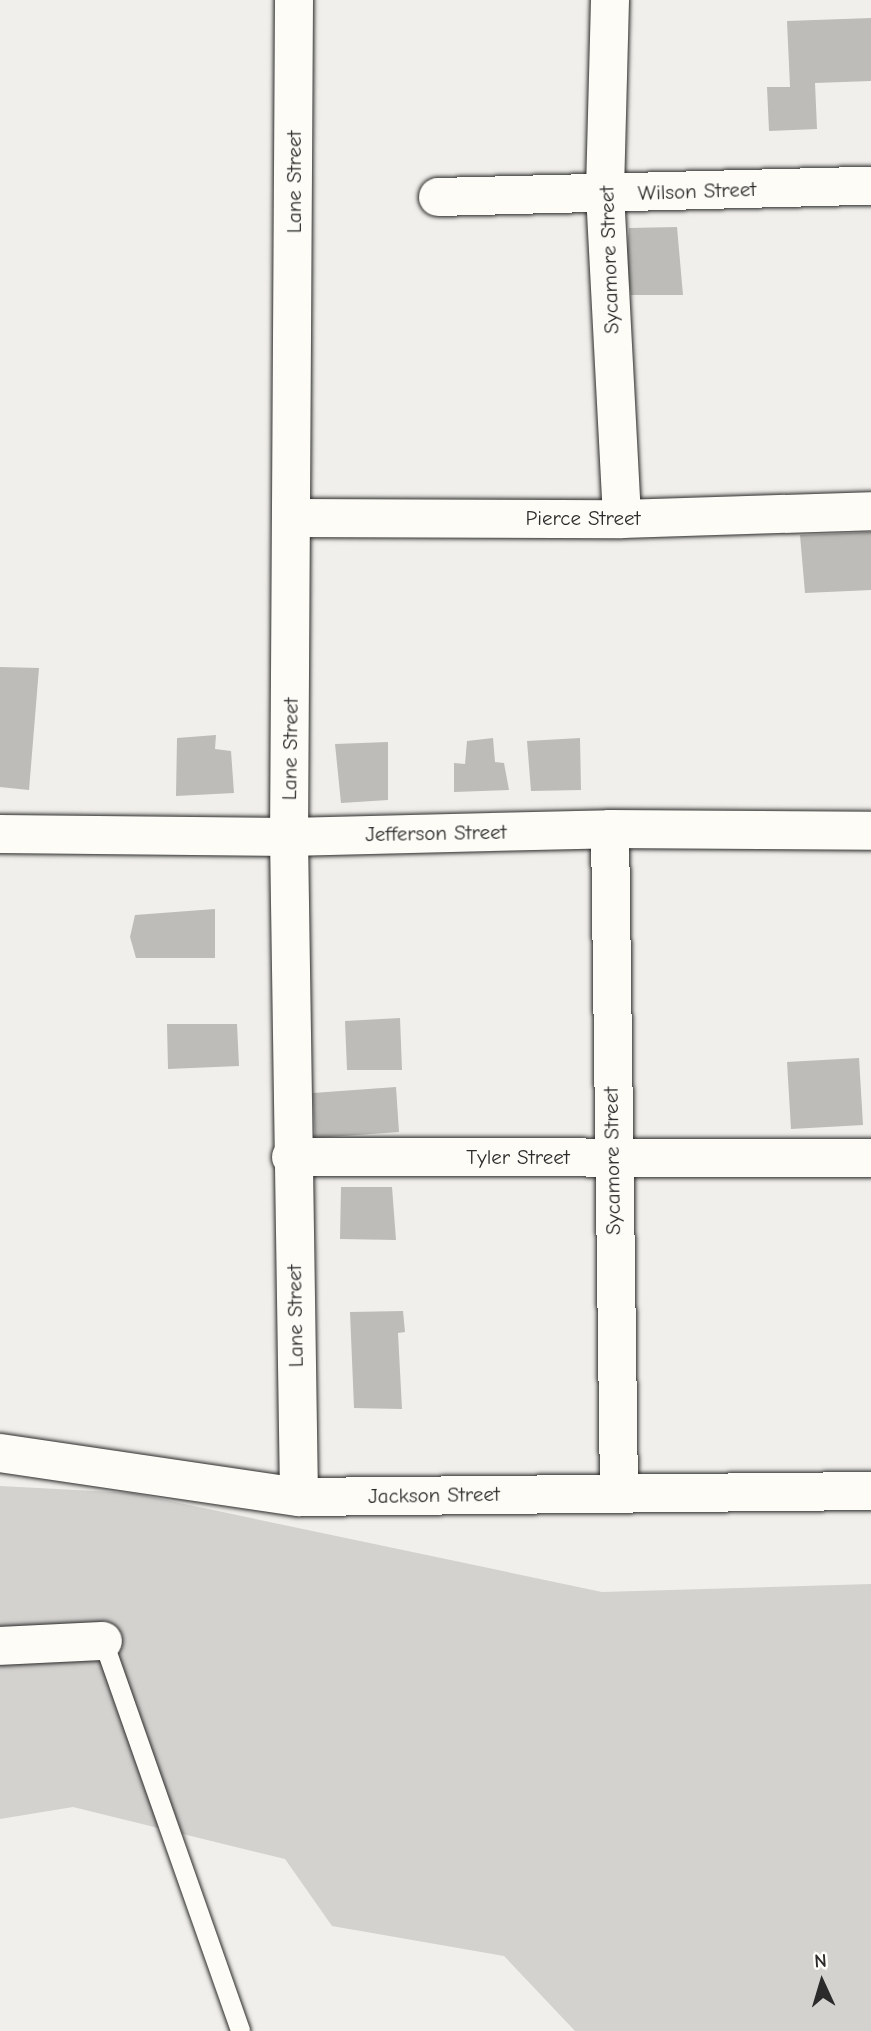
<!DOCTYPE html>
<style>
body{margin:0}
#map{position:relative;width:871px;height:2031px;overflow:hidden;background:#f0efeb;font-family:"Comic Neue",sans-serif}
div>[style]{position:absolute}
.green>*{inset:0;background:#d3d2cf}
.building>*{inset:0;background:#bdbcb8}
.roads{filter:drop-shadow(0 0 2px #2b2b2b) drop-shadow(0 0 2px #2b2b2b)}
.service>*{height:19px;margin:-9.5px;padding:0 9.5px;transform-origin:9.5px;border-radius:9.5px;background:#fdfcf7}
.minor>*{height:38px;margin:-19px;padding:0 19px;transform-origin:19px;border-radius:19px;background:#fdfcf7}
span{translate:-50% -50%;white-space:nowrap;text-align:center;line-height:1.15;-webkit-text-stroke:6px #fdfcf7;paint-order:stroke}
.street-label{font-size:21px;color:#2b2b2b}
.north{position:absolute;left:787px;top:1947px;width:70px;height:70px;-webkit-text-stroke:5px #fdfcf7;paint-order:stroke;rotate:356deg;font-size:19px;font-weight:700;line-height:28px;text-align:center;color:#2b2b2b}
.north::after{content:'';display:block;margin:auto;width:24px;height:32px;background:#2b2b2b;clip-path:polygon(50% 0,100% 100%,50% 72%,0 100%)}
</style>
<div id="map">
<div class="green">
<i style="clip-path:polygon(0 1486px,132px 1493px,602px 1592px,871px 1584px,871px 2031px,575px 2031px,504px 1956px,332px 1926px,285px 1859px,73px 1807px,0 1819px)"></i>
</div>
<div class="building">
<i style="clip-path:polygon(871px 18px,871px 81px,815px 83px,817px 129px,769px 131px,767px 87px,790px 87px,787px 21px)"></i>
<i style="clip-path:polygon(677px 227px,683px 295px,631px 295px,626px 263px,629px 228px)"></i>
<i style="clip-path:polygon(871px 532px,871px 590px,805px 593px,800px 535px)"></i>
<i style="clip-path:polygon(0 667px,39px 668px,29px 790px,0 787px)"></i>
<i style="clip-path:polygon(216px 735px,215px 749px,231px 751px,234px 793px,176px 796px,177px 738px)"></i>
<i style="clip-path:polygon(493px 738px,495px 762px,504px 763px,509px 790px,454px 792px,454px 763px,465px 764px,467px 741px)"></i>
<i style="clip-path:polygon(580px 738px,581px 790px,531px 791px,527px 741px)"></i>
<i style="clip-path:polygon(388px 742px,388px 800px,341px 803px,335px 744px)"></i>
<i style="clip-path:polygon(215px 909px,215px 958px,136px 958px,130px 937px,135px 915px)"></i>
<i style="clip-path:polygon(400px 1018px,402px 1070px,347px 1070px,345px 1021px)"></i>
<i style="clip-path:polygon(167px 1024px,237px 1024px,239px 1066px,168px 1069px)"></i>
<i style="clip-path:polygon(859px 1058px,863px 1125px,791px 1129px,787px 1062px)"></i>
<i style="clip-path:polygon(396px 1087px,399px 1132px,315px 1138px,313px 1093px)"></i>
<i style="clip-path:polygon(341px 1187px,392px 1187px,396px 1240px,340px 1239px)"></i>
<i style="clip-path:polygon(403px 1311px,405px 1332px,398px 1333px,402px 1409px,354px 1408px,350px 1312px)"></i>
</div>
<div class="roads">
<div class="service">
<i style="left:103px;top:1641px;width:413px;rotate:70.6deg"></i>
</div>
<div class="minor">
<i style="left:294px;top:0;width:837px;rotate:90.34deg"></i>
<i style="left:289px;top:837px;width:660px;rotate:89.13deg"></i>
<i style="left:610px;top:0;width:193px;rotate:91.5deg"></i>
<i style="left:605px;top:193px;width:326px;rotate:87deg"></i>
<i style="left:438px;top:197px;width:433px;rotate:-1.5deg"></i>
<i style="left:294px;top:518px;width:328px;rotate:0.2deg"></i>
<i style="left:622px;top:519px;width:249px;rotate:-1.8deg"></i>
<i style="left:610px;top:829px;width:664px;rotate:89.22deg"></i>
<i style="left:0;top:834px;width:289px;rotate:0.6deg"></i>
<i style="left:289px;top:837px;width:321px;rotate:-1.4deg"></i>
<i style="left:610px;top:829px;width:261px;rotate:0.4deg"></i>
<i style="left:291px;top:1157px;width:580px;rotate:0.1deg"></i>
<i style="left:0;top:1453px;width:302px;rotate:8.4deg"></i>
<i style="left:299px;top:1497px;width:572px;rotate:-0.6deg"></i>
<i style="left:0;top:1646px;width:103px;rotate:-2.8deg"></i>
</div>
</div>
<div class="street-label">
<span style="left:294px;top:182px;rotate:-90deg">Lane Street</span>
<span style="left:697px;top:191px;rotate:-2deg">Wilson Street</span>
<span style="left:609px;top:260px;rotate:-92deg">Sycamore Street</span>
<span style="left:583px;top:518px">Pierce Street</span>
<span style="left:290px;top:749px;rotate:-89deg">Lane Street</span>
<span style="left:436px;top:833px;rotate:-1deg">Jefferson Street</span>
<span style="left:518px;top:1157px">Tyler Street</span>
<span style="left:612px;top:1161px;rotate:-91deg">Sycamore Street</span>
<span style="left:295px;top:1316px;rotate:-91deg">Lane Street</span>
<span style="left:434px;top:1495px;rotate:-1deg">Jackson Street</span>
</div>
<div class="north">N</div>
</div>
